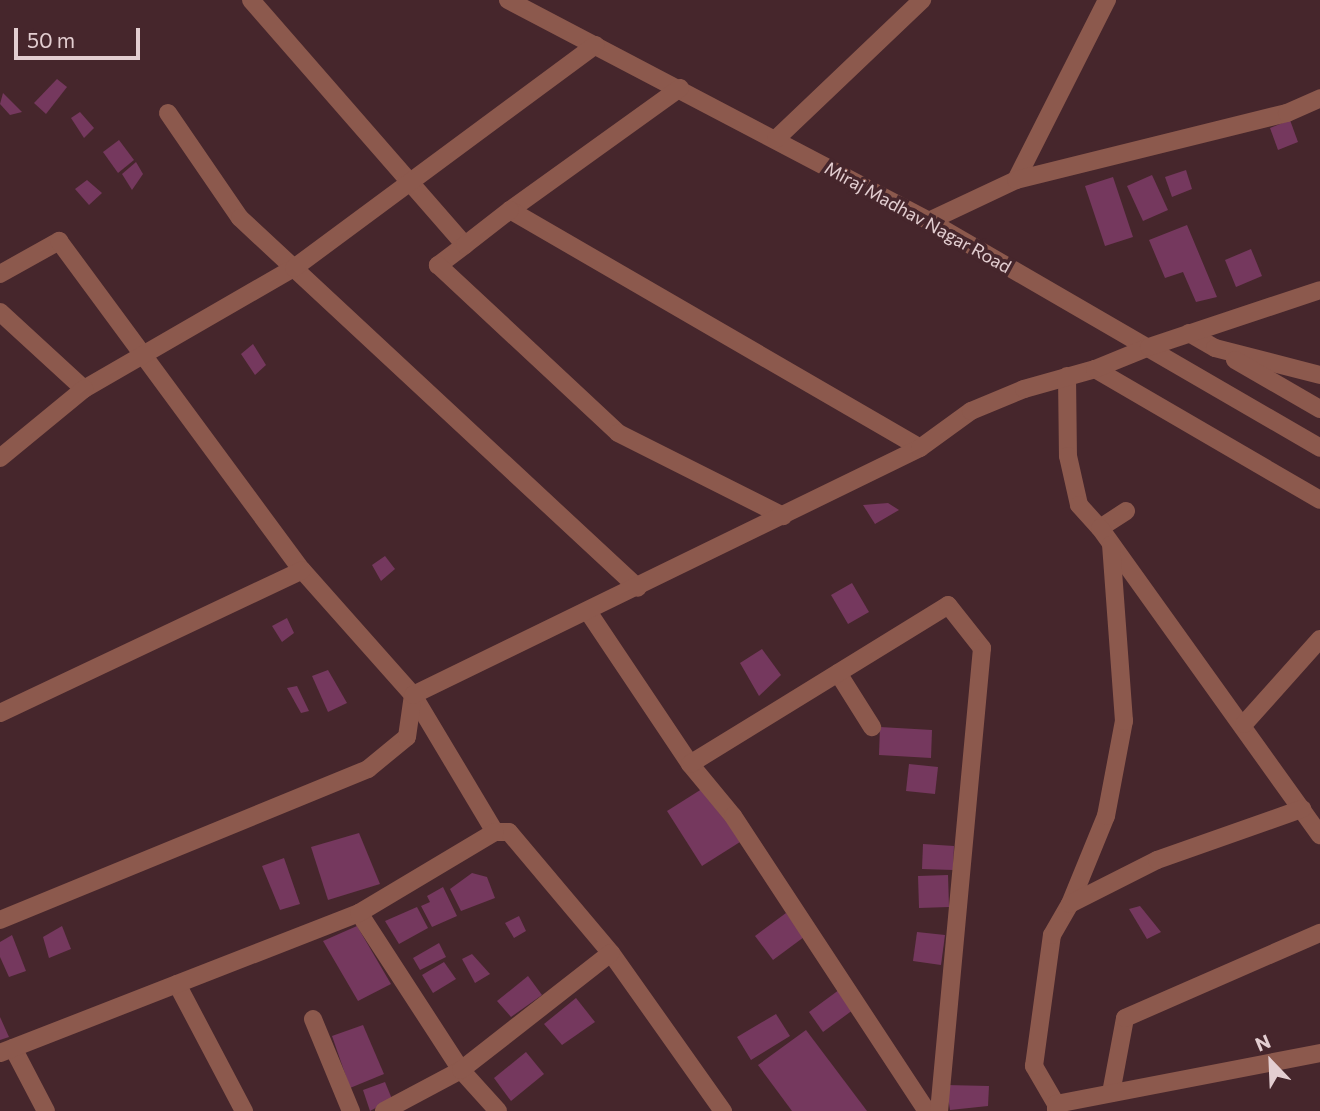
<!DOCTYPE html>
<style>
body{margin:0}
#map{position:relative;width:1320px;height:1111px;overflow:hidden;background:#46262c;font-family:Commissioner,sans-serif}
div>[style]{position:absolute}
.building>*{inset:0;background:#75385e}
.minor>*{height:18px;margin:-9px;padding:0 9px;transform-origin:9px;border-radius:9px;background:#8c594d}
span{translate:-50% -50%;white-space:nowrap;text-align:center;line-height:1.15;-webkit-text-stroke:7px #46262c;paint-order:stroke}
.street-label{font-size:18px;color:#e3ced1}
.north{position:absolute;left:1236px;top:1027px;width:70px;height:70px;-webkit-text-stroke:5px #46262c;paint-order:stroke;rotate:337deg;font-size:19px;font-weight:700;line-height:28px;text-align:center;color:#e3ced1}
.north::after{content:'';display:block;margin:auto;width:24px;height:32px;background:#e3ced1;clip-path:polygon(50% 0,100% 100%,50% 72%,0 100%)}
.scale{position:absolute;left:14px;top:28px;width:126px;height:32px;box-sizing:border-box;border:4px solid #e3ced1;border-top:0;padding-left:9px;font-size:21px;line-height:24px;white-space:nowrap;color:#e3ced1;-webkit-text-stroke:5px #46262c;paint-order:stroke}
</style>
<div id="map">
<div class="building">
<i style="clip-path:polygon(57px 79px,67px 87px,46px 114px,34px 103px)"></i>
<i style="clip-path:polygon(3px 93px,22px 112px,10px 115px,0 104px)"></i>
<i style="clip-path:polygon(80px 112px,94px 128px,84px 138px,71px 118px)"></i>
<i style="clip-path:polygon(1290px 120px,1298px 142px,1278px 150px,1270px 128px)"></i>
<i style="clip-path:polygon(119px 140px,134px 160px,118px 173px,103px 152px)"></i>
<i style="clip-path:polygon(136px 162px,143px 174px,132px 190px,122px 174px)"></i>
<i style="clip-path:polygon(1186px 170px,1192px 189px,1172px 197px,1165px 177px)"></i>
<i style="clip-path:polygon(1152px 175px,1168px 210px,1143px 221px,1127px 186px)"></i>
<i style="clip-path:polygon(1113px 177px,1133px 237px,1105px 246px,1085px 186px)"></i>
<i style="clip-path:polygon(87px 180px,102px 193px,89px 205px,75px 189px)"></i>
<i style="clip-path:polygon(1187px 225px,1217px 297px,1196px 302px,1183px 272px,1165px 278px,1149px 240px)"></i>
<i style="clip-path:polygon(1251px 249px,1262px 276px,1236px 287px,1225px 260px)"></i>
<i style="clip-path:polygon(253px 344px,266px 365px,255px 375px,241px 354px)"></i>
<i style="clip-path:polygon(888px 503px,899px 510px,875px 524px,863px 505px)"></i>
<i style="clip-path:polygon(385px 556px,395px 569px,381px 581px,372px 565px)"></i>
<i style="clip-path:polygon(852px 583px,869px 612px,848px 624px,831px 595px)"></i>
<i style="clip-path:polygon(287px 618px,294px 633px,282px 642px,272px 626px)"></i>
<i style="clip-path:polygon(762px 649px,781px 675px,759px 696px,740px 663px)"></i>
<i style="clip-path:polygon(328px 670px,347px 703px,328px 712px,312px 676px)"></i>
<i style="clip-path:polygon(297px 686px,309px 711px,301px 713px,287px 688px)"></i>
<i style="clip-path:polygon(880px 727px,932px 730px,931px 758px,879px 755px)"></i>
<i style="clip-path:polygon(909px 764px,938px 767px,935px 794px,906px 791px)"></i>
<i style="clip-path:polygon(705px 787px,740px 842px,702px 866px,667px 811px)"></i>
<i style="clip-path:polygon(359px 833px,380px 884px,328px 900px,311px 847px)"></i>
<i style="clip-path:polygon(923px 844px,954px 846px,953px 870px,922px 869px)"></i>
<i style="clip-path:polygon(284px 858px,300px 904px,280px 910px,262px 866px)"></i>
<i style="clip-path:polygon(472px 873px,487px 877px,495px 898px,461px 911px,450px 889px)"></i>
<i style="clip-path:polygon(948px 875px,949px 907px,919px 908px,918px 876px)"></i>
<i style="clip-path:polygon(443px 887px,457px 916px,432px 927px,421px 906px,430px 902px,427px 896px)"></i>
<i style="clip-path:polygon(1140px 906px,1161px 932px,1147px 939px,1129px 909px)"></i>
<i style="clip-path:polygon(417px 907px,428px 928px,399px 944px,385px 921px)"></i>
<i style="clip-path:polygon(786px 913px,804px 937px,773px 960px,755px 936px)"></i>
<i style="clip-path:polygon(519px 916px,526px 931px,514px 938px,505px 923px)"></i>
<i style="clip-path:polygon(62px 926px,71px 949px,49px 958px,43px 937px)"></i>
<i style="clip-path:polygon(357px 926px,391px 984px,358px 1001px,323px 941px)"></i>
<i style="clip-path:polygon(917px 932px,945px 935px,941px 965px,913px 961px)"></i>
<i style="clip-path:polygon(12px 935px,26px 971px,9px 977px,0 957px,0 942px)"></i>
<i style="clip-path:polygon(439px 943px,446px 957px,420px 970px,413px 958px)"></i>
<i style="clip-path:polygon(472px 954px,490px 974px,475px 983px,462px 959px)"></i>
<i style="clip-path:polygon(444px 962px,456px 979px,433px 993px,422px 975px)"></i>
<i style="clip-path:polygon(528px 976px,542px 995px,511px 1017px,497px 1001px)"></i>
<i style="clip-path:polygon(843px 987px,857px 1007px,823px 1032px,809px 1012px)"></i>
<i style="clip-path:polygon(576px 998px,595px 1022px,562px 1045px,544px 1024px)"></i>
<i style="clip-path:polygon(776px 1014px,790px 1036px,751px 1060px,737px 1037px)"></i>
<i style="clip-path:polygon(0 1017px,9px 1037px,0 1040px)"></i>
<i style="clip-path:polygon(363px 1025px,384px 1074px,350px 1088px,332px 1036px)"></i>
<i style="clip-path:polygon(806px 1030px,867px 1111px,792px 1111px,758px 1065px)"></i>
<i style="clip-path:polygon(526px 1052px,544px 1074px,511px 1101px,494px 1078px)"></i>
<i style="clip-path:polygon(385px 1082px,392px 1099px,370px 1111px,363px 1090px)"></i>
<i style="clip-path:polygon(946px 1085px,989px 1086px,988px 1106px,950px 1110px)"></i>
</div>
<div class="minor">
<i style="left:251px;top:0;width:325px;rotate:48.9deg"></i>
<i style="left:465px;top:245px;width:34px;rotate:143deg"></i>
<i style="left:438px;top:265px;width:246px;rotate:43deg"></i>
<i style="left:618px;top:433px;width:185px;rotate:26.7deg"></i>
<i style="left:508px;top:0;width:475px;rotate:27.7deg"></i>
<i style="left:929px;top:221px;width:452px;rotate:30.1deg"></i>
<i style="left:680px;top:88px;width:209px;rotate:144.3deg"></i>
<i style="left:510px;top:210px;width:474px;rotate:30.1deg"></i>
<i style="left:168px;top:113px;width:127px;rotate:55.6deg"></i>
<i style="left:240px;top:218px;width:543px;rotate:42.91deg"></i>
<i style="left:776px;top:139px;width:202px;rotate:-43.6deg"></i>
<i style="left:1016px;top:180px;width:202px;rotate:-63.2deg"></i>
<i style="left:929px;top:221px;width:96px;rotate:-25.2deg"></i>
<i style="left:1016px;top:180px;width:279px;rotate:-13.9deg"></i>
<i style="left:1287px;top:113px;width:36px;rotate:-24deg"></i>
<i style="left:465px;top:245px;width:57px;rotate:-37.9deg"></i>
<i style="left:0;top:274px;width:68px;rotate:-29.2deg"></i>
<i style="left:59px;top:241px;width:409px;rotate:53.6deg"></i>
<i style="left:302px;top:570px;width:167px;rotate:48.4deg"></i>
<i style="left:413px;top:695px;width:160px;rotate:59.1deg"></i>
<i style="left:495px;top:832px;width:14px"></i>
<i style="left:509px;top:832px;width:158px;rotate:49.9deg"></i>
<i style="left:611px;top:953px;width:194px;rotate:54.7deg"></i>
<i style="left:0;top:312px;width:114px;rotate:42.5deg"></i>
<i style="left:84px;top:389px;width:242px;rotate:-30deg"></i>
<i style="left:294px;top:268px;width:375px;rotate:-36.5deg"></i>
<i style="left:1189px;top:333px;width:30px;rotate:30deg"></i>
<i style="left:1215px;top:348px;width:108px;rotate:14.4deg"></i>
<i style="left:1235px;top:360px;width:98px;rotate:30deg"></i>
<i style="left:1095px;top:369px;width:260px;rotate:30.2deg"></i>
<i style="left:1067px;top:376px;width:80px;rotate:89.3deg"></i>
<i style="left:1068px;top:456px;width:50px;rotate:77.3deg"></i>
<i style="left:1079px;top:505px;width:31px;rotate:48deg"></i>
<i style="left:1100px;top:528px;width:31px;rotate:-33deg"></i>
<i style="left:0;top:458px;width:109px;rotate:-39.4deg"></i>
<i style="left:1100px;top:528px;width:378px;rotate:54.4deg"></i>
<i style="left:589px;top:613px;width:182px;rotate:56.2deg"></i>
<i style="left:690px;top:764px;width:67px;rotate:50.4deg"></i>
<i style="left:733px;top:816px;width:353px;rotate:56.7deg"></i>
<i style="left:838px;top:673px;width:64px;rotate:57.8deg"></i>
<i style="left:0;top:713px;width:334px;rotate:-25.3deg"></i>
<i style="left:1244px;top:724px;width:114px;rotate:-48.2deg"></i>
<i style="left:690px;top:764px;width:303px;rotate:-31.6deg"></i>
<i style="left:948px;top:605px;width:55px;rotate:51.7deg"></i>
<i style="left:982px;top:648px;width:465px;rotate:95.3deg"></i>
<i style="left:1070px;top:904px;width:95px;rotate:-67.8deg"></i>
<i style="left:1106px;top:816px;width:97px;rotate:-79.3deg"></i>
<i style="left:1124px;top:721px;width:177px;rotate:-94.2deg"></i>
<i style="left:359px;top:913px;width:187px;rotate:57deg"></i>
<i style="left:461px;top:1070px;width:55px;rotate:47.9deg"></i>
<i style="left:0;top:920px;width:398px;rotate:-22.3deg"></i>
<i style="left:368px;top:769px;width:50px;rotate:-39.4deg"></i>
<i style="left:407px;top:737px;width:42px;rotate:-81.9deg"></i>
<i style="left:413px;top:695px;width:564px;rotate:-25.97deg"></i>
<i style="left:920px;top:448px;width:63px;rotate:-36deg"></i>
<i style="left:971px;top:411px;width:57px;rotate:-22.5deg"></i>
<i style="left:1024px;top:389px;width:74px;rotate:-15.7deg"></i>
<i style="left:1095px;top:369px;width:58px;rotate:-22.2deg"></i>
<i style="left:1149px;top:347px;width:180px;rotate:-18.4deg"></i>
<i style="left:177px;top:984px;width:144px;rotate:62.2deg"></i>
<i style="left:313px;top:1019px;width:100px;rotate:67.6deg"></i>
<i style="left:13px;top:1048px;width:71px;rotate:62.4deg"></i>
<i style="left:0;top:1053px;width:385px;rotate:-21.3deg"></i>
<i style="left:359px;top:913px;width:158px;rotate:-30.8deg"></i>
<i style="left:1111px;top:1093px;width:76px;rotate:-79.4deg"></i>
<i style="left:1125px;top:1018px;width:213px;rotate:-23.6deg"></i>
<i style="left:1056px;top:1104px;width:44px;rotate:-120.1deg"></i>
<i style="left:1034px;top:1066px;width:132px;rotate:-82.2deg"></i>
<i style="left:1052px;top:935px;width:36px;rotate:-60deg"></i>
<i style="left:1070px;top:904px;width:97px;rotate:-26.8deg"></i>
<i style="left:1157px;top:860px;width:154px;rotate:-19.4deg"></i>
<i style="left:384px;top:1111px;width:87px;rotate:-28deg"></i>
<i style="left:461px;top:1070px;width:190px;rotate:-38deg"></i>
<i style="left:1056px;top:1111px;width:7px;rotate:-90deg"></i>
<i style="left:1056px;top:1104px;width:269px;rotate:-10.9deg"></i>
</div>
<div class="street-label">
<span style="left:918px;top:217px;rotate:29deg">Miraj Madhav Nagar Road</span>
</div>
<div class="north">N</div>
<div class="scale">50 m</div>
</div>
